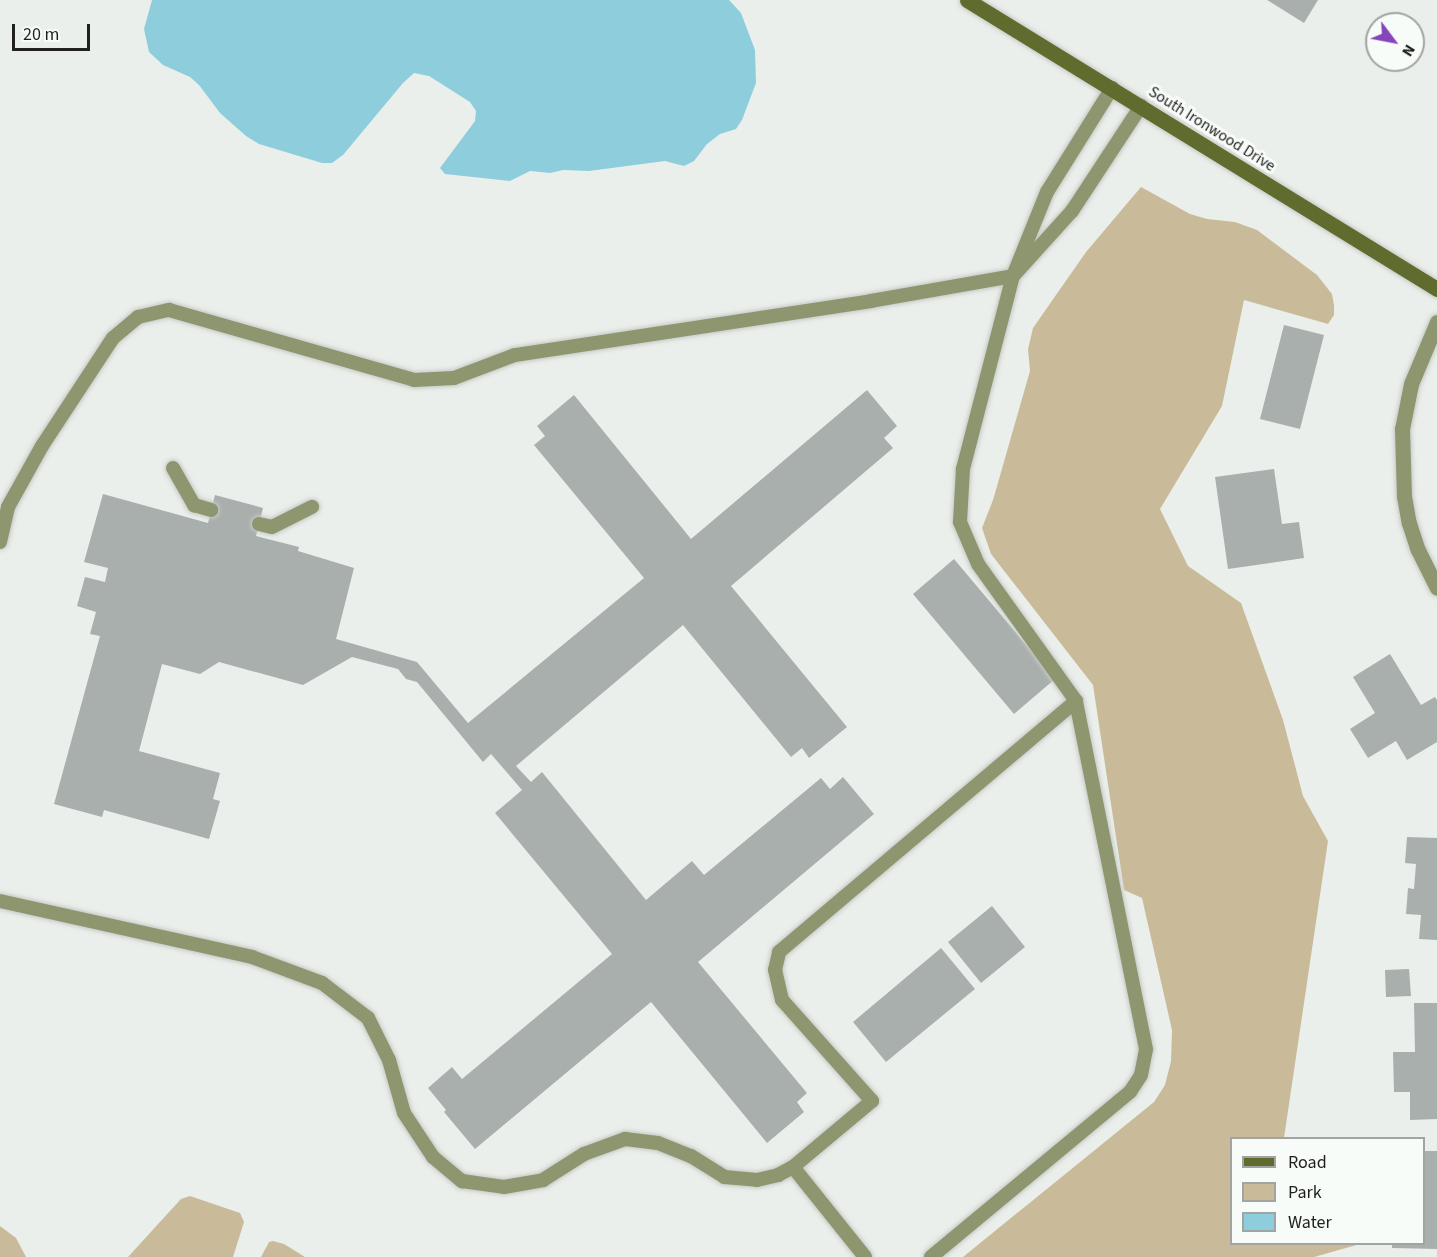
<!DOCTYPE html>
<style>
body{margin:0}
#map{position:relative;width:1437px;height:1257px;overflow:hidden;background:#ebefeb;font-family:"Source Sans 3",sans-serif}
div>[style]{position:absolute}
.green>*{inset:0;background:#c9bb99}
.water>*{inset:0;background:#8ecedc}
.building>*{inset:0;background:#a9afad}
.roads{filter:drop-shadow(0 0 2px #c6cac6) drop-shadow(0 0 2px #c6cac6)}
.lane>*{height:14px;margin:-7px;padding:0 7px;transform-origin:7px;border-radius:7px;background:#8d966e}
.street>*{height:15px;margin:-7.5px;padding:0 7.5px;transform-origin:7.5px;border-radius:7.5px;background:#8d966e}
.secondary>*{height:15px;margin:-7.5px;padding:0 7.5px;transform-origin:7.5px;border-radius:7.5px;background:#606c2e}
span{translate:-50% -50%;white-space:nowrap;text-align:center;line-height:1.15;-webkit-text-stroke:6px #f8fcf9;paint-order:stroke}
.street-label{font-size:16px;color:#1f201f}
.legend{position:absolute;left:1230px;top:1137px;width:195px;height:108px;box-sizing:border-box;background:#f8fcf9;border:2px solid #a1a4a2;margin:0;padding:8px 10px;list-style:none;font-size:18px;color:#1f201f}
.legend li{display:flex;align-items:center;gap:12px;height:30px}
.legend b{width:30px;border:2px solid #a1a4a2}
.north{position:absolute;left:1365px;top:12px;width:60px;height:60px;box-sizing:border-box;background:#f8fcf9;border:2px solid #a1a4a2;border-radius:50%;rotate:122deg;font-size:16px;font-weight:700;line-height:24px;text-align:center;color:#1f201f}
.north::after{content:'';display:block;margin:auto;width:21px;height:27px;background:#8546bb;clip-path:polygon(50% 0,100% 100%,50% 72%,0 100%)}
.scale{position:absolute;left:12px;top:24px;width:78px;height:27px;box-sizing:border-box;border:3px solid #1f201f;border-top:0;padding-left:8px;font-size:18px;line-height:21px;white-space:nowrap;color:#1f201f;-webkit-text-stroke:4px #f8fcf9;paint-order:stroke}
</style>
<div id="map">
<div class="green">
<i style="clip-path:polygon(1141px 187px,1190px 214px,1207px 219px,1235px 222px,1257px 230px,1317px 275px,1332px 294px,1334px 305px,1334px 315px,1328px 324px,1244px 300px,1222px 406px,1160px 509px,1188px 566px,1241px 603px,1283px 720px,1303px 796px,1328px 841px,1284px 1138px,1232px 1138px,1232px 1244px,1360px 1244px,1314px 1257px,963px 1257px,1154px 1102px,1165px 1085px,1171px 1061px,1172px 1030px,1142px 898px,1124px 890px,1093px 685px,991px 554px,982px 528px,993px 500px,1030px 371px,1028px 349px,1033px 328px,1086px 252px)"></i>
<i style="clip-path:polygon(190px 1196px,240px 1213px,244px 1222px,233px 1257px,128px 1257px,181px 1199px)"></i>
<i style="clip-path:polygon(0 1226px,16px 1238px,26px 1257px,0 1257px)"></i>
<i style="clip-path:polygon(273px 1241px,284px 1244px,305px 1257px,261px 1257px,269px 1242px)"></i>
</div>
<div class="water">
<i style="clip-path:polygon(152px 0,729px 0,741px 13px,755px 50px,756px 83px,742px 120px,736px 129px,720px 134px,707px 144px,694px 161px,684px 166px,665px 161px,589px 171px,563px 170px,550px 173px,530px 171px,510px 181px,445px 174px,440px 168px,475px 121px,476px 111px,470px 102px,429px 76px,414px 73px,403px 83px,343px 155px,332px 163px,322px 163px,259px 144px,246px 136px,220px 113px,199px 85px,190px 77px,163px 65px,149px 52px,144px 29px)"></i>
</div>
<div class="building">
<i style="clip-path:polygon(1267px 0,1318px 0,1304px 23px)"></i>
<i style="clip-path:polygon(1284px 325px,1324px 335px,1300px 429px,1260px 419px)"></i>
<i style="clip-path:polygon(867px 390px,897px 426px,884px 438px,893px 448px,731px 586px,847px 727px,809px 758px,802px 748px,791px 757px,683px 625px,516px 766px,531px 782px,542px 772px,646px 900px,692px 861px,704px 875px,821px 778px,830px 789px,843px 777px,874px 814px,698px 962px,807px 1093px,797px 1102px,804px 1112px,767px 1143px,651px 1002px,475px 1149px,444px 1112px,446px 1110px,428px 1088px,452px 1067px,462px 1079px,612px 954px,495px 813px,522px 790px,491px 754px,483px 762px,417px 682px,406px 679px,398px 669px,352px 657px,303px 685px,219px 662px,200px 674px,162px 664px,139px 751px,220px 773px,213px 799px,220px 801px,209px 839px,104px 810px,102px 817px,54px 804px,100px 636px,90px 634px,96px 612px,77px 606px,85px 577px,105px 582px,108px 568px,84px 562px,103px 494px,208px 523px,215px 495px,263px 508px,256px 536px,299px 547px,298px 551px,354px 568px,336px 639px,417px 662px,468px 723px,644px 578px,534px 445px,545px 436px,537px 426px,574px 395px,691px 539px)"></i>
<i style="clip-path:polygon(1274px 469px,1282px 524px,1299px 522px,1304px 558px,1228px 569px,1215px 477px)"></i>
<i style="clip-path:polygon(954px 559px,1055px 679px,1014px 714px,913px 594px)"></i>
<i style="clip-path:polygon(1390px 654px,1421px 705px,1435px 697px,1437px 700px,1437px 742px,1407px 760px,1396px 741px,1368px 758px,1350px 729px,1375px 713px,1353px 677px)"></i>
<i style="clip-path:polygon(1407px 837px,1437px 838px,1437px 940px,1419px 939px,1421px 915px,1406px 914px,1408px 888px,1414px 889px,1416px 864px,1405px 863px)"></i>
<i style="clip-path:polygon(992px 906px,1025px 947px,981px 983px,948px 942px)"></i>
<i style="clip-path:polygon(941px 948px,975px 989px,886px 1062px,853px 1022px)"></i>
<i style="clip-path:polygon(1409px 969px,1411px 996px,1386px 997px,1385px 970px)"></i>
<i style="clip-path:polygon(1414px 1003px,1437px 1003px,1437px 1119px,1410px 1120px,1410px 1092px,1394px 1092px,1393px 1052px,1415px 1052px)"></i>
<i style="clip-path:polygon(1424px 1151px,1437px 1151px,1437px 1249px,1392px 1248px,1392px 1244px,1424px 1244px)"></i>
</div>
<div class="roads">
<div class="lane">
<i style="left:173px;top:468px;width:43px;rotate:60.4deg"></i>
<i style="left:194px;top:505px;width:18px;rotate:16deg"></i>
<i style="left:259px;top:524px;width:13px;rotate:13deg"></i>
<i style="left:272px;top:527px;width:45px;rotate:-26.6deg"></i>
<i style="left:0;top:542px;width:36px;rotate:-77deg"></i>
<i style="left:8px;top:507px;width:70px;rotate:-60.9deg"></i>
<i style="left:42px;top:446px;width:129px;rotate:-56.7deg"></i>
<i style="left:113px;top:338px;width:33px;rotate:-40deg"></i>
<i style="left:138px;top:317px;width:32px;rotate:-13deg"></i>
<i style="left:169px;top:310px;width:255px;rotate:15.9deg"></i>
<i style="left:414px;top:380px;width:40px;rotate:-2.9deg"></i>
<i style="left:454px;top:378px;width:65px;rotate:-20.7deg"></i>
<i style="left:515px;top:355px;width:360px;rotate:-8.6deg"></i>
<i style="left:871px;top:301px;width:144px;rotate:-10deg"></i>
<i style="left:1013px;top:276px;width:88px;rotate:-47.8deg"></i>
<i style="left:1072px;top:211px;width:126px;rotate:-56.7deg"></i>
<i style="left:0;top:901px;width:258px;rotate:12.5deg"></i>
<i style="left:252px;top:957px;width:75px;rotate:20.4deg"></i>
<i style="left:322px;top:983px;width:58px;rotate:37.3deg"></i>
<i style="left:368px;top:1018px;width:47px;rotate:63.4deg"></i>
<i style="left:389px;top:1060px;width:55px;rotate:74.2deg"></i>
<i style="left:404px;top:1113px;width:53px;rotate:56.6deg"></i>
<i style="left:433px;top:1157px;width:38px;rotate:40deg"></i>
<i style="left:462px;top:1181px;width:42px;rotate:8.1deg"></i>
<i style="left:504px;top:1187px;width:40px;rotate:-10deg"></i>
<i style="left:543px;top:1180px;width:49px;rotate:-32.4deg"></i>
<i style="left:584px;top:1154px;width:44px;rotate:-20.1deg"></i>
<i style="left:625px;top:1139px;width:33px;rotate:7deg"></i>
<i style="left:658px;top:1143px;width:35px;rotate:22deg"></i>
<i style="left:691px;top:1156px;width:39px;rotate:32deg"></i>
<i style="left:724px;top:1177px;width:33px;rotate:5deg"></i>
<i style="left:757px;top:1180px;width:22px;rotate:-13deg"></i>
<i style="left:778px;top:1175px;width:17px;rotate:-28deg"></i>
<i style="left:793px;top:1167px;width:103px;rotate:-39.9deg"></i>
<i style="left:872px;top:1101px;width:135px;rotate:-131.7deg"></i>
<i style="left:782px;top:1000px;width:31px;rotate:-103deg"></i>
<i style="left:775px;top:970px;width:18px;rotate:-77deg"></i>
<i style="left:779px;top:952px;width:389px;rotate:-40.2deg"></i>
<i style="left:1076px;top:701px;width:168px;rotate:-125.6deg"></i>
<i style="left:978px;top:564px;width:46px;rotate:-113.2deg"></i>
<i style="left:960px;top:522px;width:53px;rotate:-86.8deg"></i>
<i style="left:963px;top:469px;width:199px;rotate:-75.5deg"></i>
<i style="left:1013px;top:276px;width:91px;rotate:-68deg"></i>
<i style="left:1047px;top:192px;width:123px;rotate:-58deg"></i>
<i style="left:793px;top:1167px;width:115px;rotate:51.3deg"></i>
<i style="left:931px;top:1257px;width:259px;rotate:-39.7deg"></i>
<i style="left:1130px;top:1092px;width:20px;rotate:-57deg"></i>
<i style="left:1141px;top:1075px;width:26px;rotate:-79deg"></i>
<i style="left:1146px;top:1049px;width:355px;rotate:-101.4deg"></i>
</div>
<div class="street">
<i style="left:1437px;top:322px;width:67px;rotate:112.8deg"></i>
<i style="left:1411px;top:384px;width:46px;rotate:101.3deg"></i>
<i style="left:1402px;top:429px;width:67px;rotate:88.3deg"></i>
<i style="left:1404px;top:496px;width:27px;rotate:80deg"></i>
<i style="left:1409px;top:523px;width:28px;rotate:72deg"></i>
<i style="left:1418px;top:550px;width:42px;rotate:63.4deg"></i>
</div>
<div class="secondary">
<i style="left:967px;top:0;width:552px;rotate:31.59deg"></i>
</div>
</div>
<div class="street-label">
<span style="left:1212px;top:129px;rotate:32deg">South Ironwood Drive</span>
</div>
<ul class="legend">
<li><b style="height:8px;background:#606c2e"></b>Road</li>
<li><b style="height:16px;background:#c9bb99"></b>Park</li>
<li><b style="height:16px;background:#8ecedc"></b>Water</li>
</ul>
<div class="north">N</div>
<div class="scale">20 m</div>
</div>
